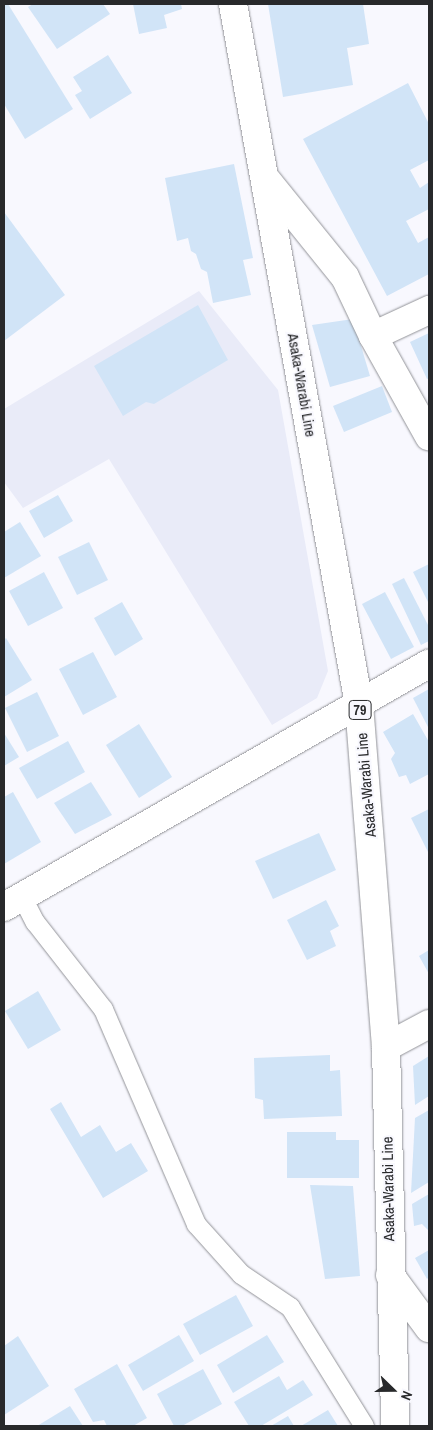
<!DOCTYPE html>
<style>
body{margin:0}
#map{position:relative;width:433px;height:1430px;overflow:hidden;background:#f8f8fe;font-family:"Archivo Narrow",sans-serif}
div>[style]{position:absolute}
.built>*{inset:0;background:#e9ebf8}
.building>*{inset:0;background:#d1e4f7}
.roads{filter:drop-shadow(0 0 1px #929398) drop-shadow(0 0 1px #929398)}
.service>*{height:19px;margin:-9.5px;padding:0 9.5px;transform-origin:9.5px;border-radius:9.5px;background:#fff}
.minor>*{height:28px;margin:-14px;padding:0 14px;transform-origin:14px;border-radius:14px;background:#fff}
.primary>*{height:28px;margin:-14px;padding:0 14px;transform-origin:14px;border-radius:14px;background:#fff}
span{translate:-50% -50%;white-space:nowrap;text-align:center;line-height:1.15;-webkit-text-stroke:4px #f8f8fe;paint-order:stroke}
.shield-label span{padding:1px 4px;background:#f8f8fe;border:1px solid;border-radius:4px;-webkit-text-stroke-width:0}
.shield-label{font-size:14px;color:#28292b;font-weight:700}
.street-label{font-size:15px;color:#28292b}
.frame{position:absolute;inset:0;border:5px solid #28292b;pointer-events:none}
.north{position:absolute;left:368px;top:1365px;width:50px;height:50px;-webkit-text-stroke:4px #f8f8fe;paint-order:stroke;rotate:112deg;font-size:14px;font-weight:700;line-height:20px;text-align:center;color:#28292b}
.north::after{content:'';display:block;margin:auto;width:18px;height:22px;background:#28292b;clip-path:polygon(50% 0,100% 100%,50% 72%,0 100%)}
</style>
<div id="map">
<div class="built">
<i style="clip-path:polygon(199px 291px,278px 390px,328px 671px,317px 698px,272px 725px,109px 459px,23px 508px,4px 482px,4px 409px)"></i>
</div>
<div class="building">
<i style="clip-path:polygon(4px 4px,8px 4px,73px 109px,25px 139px,4px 104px)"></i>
<i style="clip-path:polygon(33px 4px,103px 4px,110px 14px,57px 49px,28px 7px)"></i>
<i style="clip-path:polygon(133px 4px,181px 4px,182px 9px,164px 15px,167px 28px,139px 34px)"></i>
<i style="clip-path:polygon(268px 4px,363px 4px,369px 44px,347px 48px,353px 85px,283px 97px)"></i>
<i style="clip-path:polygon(108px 55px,132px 93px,90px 119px,75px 95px,82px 91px,73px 77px)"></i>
<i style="clip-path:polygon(408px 83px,429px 124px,429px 160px,410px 170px,420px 188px,429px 182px,429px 209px,406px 221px,418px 243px,429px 237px,429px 274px,387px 296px,303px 139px)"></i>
<i style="clip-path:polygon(234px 164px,253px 258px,243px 260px,251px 295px,213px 303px,207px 272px,201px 269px,196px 254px,191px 251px,188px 238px,177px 241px,165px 178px)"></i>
<i style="clip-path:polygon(4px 212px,65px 295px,4px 341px)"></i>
<i style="clip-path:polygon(198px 305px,228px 360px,154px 404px,146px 402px,123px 416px,94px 366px)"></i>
<i style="clip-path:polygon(353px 319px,370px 376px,330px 387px,312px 325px)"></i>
<i style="clip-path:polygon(429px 333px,429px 378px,427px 379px,410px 342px)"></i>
<i style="clip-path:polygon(382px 386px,392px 412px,344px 432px,333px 406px)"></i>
<i style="clip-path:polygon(58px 495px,73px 521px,44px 538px,29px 511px)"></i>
<i style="clip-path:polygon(20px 522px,41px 556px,4px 578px,4px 532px)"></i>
<i style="clip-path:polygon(89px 542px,108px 580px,77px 595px,58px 557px)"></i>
<i style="clip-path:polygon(429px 564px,429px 604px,413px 572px)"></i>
<i style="clip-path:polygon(44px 572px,63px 608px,28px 626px,9px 591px)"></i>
<i style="clip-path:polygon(404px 578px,429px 627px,429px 641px,421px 645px,392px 584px)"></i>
<i style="clip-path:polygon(385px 592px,414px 647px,391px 659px,362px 604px)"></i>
<i style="clip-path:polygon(122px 602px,143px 639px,115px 656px,94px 618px)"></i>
<i style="clip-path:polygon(6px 638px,32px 680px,4px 697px,4px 640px)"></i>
<i style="clip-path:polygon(93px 652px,117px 697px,83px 715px,59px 669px)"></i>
<i style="clip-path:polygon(429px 689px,429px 729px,413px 698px)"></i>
<i style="clip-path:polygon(37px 692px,59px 736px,27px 752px,5px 708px)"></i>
<i style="clip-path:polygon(413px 714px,429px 742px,429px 774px,410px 784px,406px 775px,399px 777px,391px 759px,395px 753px,383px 732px)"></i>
<i style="clip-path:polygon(139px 724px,172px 777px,139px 798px,106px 745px)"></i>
<i style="clip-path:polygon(4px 733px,19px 757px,4px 766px)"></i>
<i style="clip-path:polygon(68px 741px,85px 772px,37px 799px,19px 768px)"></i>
<i style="clip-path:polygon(91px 782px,112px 815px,75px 834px,54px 803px)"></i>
<i style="clip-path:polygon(13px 792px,41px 842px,4px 864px,4px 797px)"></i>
<i style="clip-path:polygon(429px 809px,429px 854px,411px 818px)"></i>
<i style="clip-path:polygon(319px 833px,336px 870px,273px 899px,255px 861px)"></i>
<i style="clip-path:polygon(326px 900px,339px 926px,330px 931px,336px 946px,307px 960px,287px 920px)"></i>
<i style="clip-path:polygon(429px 950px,429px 974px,419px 956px)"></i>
<i style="clip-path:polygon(38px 991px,61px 1030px,28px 1049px,5px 1011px)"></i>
<i style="clip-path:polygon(330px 1055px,330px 1071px,340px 1070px,342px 1116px,264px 1119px,263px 1100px,255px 1098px,254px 1058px)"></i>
<i style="clip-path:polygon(429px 1056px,429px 1096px,415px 1105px,413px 1066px)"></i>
<i style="clip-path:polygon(61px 1102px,81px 1137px,100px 1125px,116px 1152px,131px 1143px,148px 1171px,103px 1198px,50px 1109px)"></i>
<i style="clip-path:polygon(429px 1110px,429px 1182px,411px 1193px,415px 1118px)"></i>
<i style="clip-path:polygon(287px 1132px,336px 1132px,336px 1140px,359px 1140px,359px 1178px,287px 1178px)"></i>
<i style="clip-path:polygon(310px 1185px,353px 1186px,360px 1276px,325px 1279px)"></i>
<i style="clip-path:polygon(429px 1194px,429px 1231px,422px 1224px,414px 1226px,412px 1204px)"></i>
<i style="clip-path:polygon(429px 1250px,429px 1277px,427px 1279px,415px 1258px)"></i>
<i style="clip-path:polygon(236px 1295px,253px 1326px,200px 1355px,183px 1324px)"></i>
<i style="clip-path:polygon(179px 1335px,194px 1361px,143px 1391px,128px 1365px)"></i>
<i style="clip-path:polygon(267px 1335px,284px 1362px,233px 1393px,217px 1365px)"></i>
<i style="clip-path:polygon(18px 1336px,49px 1386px,4px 1415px,4px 1346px)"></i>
<i style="clip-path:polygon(117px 1364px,147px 1418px,133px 1426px,107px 1426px,104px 1420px,93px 1422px,74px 1389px)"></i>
<i style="clip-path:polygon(203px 1369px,222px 1404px,182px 1426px,174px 1426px,157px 1394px)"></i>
<i style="clip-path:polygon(279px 1376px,287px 1390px,303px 1380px,313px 1395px,261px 1426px,249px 1426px,234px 1402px)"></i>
<i style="clip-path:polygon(70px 1406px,83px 1426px,37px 1426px)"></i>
<i style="clip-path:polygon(328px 1410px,338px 1426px,301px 1426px)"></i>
<i style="clip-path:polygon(288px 1416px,294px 1426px,271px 1426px)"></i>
</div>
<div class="roads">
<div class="service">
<i style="left:22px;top:897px;width:28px;rotate:63deg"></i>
<i style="left:35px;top:922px;width:110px;rotate:52deg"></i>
<i style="left:103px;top:1009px;width:234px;rotate:66.6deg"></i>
<i style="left:196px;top:1224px;width:67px;rotate:48deg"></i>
<i style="left:241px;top:1274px;width:59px;rotate:34deg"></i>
<i style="left:290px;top:1307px;width:140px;rotate:58.1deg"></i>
</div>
<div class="minor">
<i style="left:265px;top:178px;width:127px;rotate:51.1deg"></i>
<i style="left:345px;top:277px;width:65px;rotate:64.6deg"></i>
<i style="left:373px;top:336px;width:115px;rotate:60.8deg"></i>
<i style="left:373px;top:336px;width:62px;rotate:-24.9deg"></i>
<i style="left:4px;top:907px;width:490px;rotate:-29.8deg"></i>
<i style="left:386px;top:1047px;width:49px;rotate:-28.1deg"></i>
<i style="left:390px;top:1275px;width:66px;rotate:53.7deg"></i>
</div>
<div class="primary">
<i style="left:233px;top:4px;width:711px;rotate:79.8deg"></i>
<i style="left:359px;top:704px;width:344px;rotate:85.5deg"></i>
<i style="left:386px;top:1047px;width:379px;rotate:88.6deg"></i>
</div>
</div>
<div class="shield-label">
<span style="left:360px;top:710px">79</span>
</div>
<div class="street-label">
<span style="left:302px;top:385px;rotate:80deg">Asaka-Warabi Line</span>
<span style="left:366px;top:785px;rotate:-95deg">Asaka-Warabi Line</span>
<span style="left:388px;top:1189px;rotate:-91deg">Asaka-Warabi Line</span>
</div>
<div class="frame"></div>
<div class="north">N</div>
</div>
